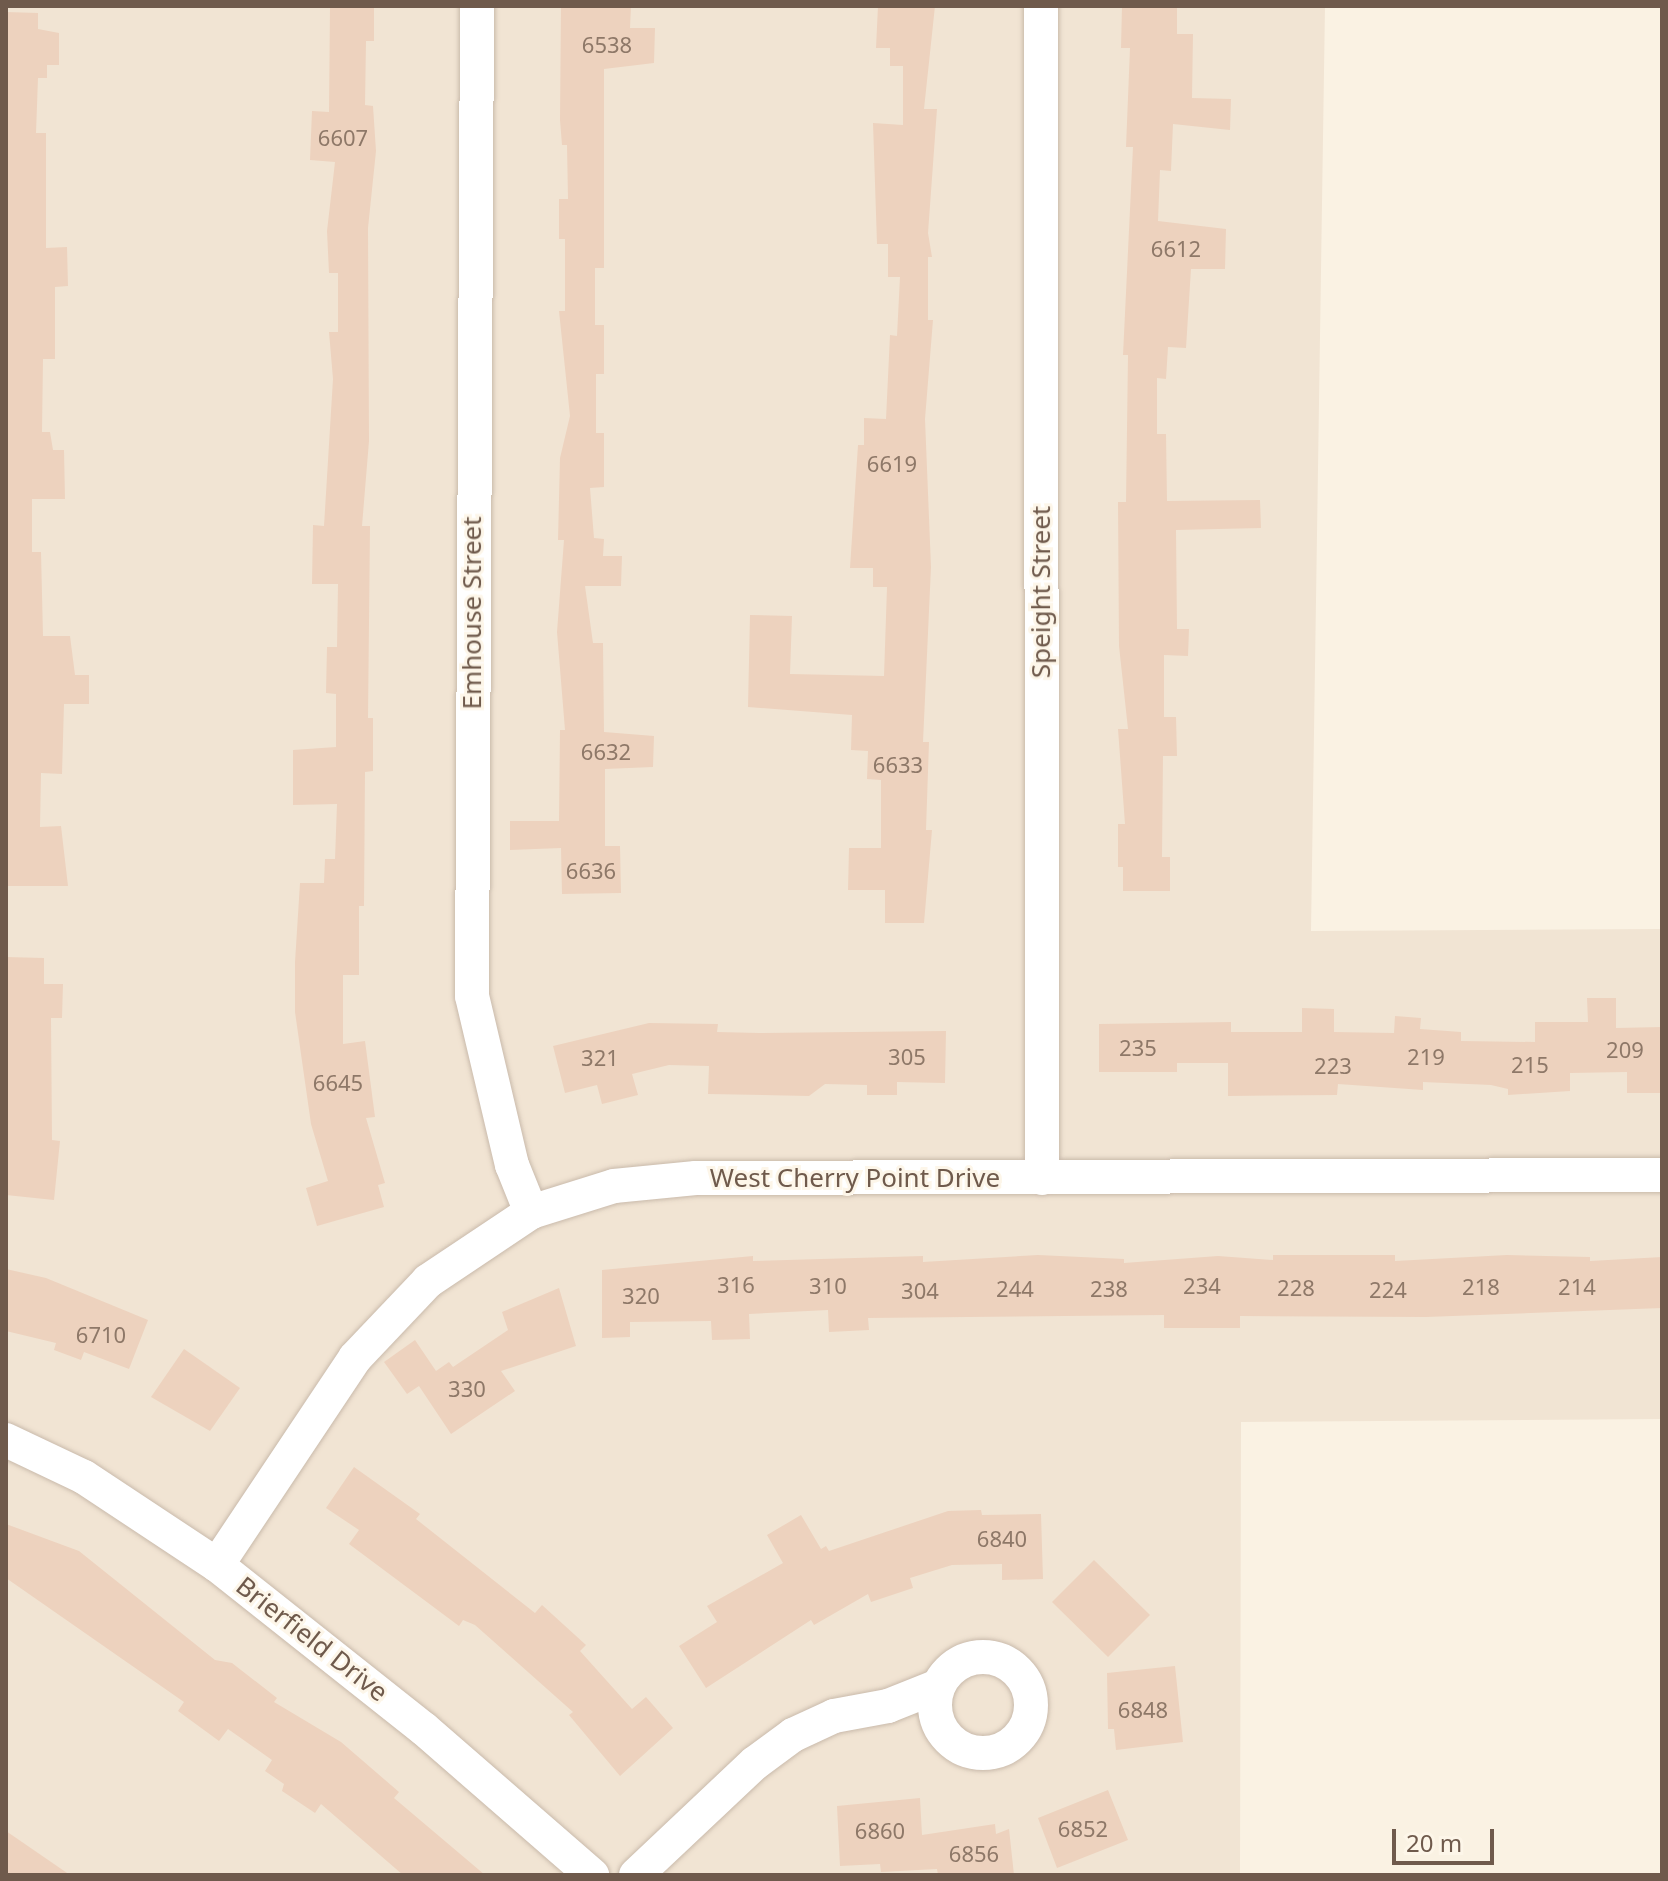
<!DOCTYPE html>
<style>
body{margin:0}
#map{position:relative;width:1668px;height:1881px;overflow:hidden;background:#faf2e3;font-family:"Noto Sans",sans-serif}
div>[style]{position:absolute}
.residential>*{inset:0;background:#f1e4d3}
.building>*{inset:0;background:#edd2be}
.roads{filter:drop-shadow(0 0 2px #c9baab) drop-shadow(0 0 2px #c9baab)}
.minor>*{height:34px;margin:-17px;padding:0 17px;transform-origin:17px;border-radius:17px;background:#fff}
.minor>.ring{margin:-17px;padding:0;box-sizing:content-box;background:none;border:34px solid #fff;border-radius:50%}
span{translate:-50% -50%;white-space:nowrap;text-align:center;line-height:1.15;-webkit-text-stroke:6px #fdf6e9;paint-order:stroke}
.number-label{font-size:22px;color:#8e7868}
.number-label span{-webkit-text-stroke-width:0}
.street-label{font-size:26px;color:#6f5a4c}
.frame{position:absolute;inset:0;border:8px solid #6f5a4c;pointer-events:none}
.scale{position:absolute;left:1392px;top:1829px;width:102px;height:36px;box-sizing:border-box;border:4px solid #6f5a4c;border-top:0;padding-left:10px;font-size:24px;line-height:28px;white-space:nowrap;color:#6f5a4c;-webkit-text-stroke:6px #fdf6e9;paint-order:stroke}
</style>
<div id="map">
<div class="residential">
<i style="clip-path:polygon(6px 6px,1325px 6px,1311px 931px,1662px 929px,1662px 1419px,1241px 1422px,1240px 1875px,6px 1875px)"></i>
</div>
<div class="building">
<i style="clip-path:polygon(330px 6px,374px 6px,374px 41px,366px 41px,365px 105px,373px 106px,376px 151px,368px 228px,369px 441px,362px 526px,370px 526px,368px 718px,373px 718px,373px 771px,365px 772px,364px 906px,359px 906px,359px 975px,343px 975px,343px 1044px,365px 1041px,375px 1117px,366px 1118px,385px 1183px,378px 1185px,384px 1207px,317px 1226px,306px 1188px,328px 1181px,311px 1124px,295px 1012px,295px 962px,300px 883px,324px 883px,325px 859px,335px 859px,337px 804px,293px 805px,293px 750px,336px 747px,336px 694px,326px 693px,327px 647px,337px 647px,338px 584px,312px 584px,313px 525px,324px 526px,333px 379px,329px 332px,338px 332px,338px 273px,329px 273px,327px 231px,335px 162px,310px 160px,312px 111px,329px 112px)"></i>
<i style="clip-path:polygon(561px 6px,631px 6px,630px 28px,655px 28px,654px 63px,604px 69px,604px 268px,595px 268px,595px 325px,604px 325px,604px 374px,596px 374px,596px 433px,604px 433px,604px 487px,590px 488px,594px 538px,604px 539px,603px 556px,622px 556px,621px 586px,585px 586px,593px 643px,603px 643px,604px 732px,654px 736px,653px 767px,605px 769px,605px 846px,620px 846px,621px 893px,562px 894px,561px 848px,510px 850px,510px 821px,559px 821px,560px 730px,565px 730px,557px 632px,564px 540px,558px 540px,560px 458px,570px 416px,559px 311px,565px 311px,565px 239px,559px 239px,559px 199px,568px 199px,567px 145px,562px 145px,560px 120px)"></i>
<i style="clip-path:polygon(878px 6px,935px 6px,924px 109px,937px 109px,928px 233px,932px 257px,928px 257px,928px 320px,933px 320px,925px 419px,931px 567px,923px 742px,929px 742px,926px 830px,932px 830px,924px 923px,885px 923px,885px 890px,848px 890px,849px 848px,881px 848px,881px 780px,867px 779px,868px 751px,851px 750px,852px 715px,748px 707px,750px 615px,792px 616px,790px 674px,884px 676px,887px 587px,873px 587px,873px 568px,850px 568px,858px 445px,864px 445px,864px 418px,886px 419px,890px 335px,897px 336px,900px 277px,888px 277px,888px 244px,877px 244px,873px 123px,903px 125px,903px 66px,890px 66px,890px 48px,876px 48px)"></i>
<i style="clip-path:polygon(1122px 6px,1177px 6px,1177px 34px,1193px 34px,1192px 98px,1231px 99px,1230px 130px,1173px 124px,1171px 171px,1160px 170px,1158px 221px,1226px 229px,1225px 269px,1191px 269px,1186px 348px,1168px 347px,1166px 379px,1157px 378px,1157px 434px,1166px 434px,1167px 501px,1260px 500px,1261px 528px,1176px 530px,1177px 629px,1189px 629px,1188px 656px,1164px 655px,1164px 717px,1176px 717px,1177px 756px,1163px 756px,1162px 857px,1170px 857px,1170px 891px,1123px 891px,1123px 867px,1118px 867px,1118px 824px,1125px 824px,1118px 729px,1128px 729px,1119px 646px,1118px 502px,1126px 502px,1128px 355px,1123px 355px,1133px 147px,1126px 147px,1130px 48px,1121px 48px)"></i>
<i style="clip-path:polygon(6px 12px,38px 13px,38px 29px,59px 33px,59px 65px,47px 65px,47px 78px,38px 78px,36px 133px,46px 133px,46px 248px,67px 247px,68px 286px,55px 287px,55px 359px,43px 359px,42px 432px,50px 432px,53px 450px,64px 450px,65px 499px,32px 499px,32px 552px,41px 552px,43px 636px,70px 636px,75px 675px,89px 675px,89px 704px,64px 704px,62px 774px,41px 773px,40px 827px,61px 826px,68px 886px,6px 886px)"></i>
<i style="clip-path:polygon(6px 957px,44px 958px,44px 984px,63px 984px,62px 1018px,51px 1018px,52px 1140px,60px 1141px,54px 1200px,6px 1195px)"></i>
<i style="clip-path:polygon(1587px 998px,1616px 998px,1616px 1028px,1662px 1027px,1662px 1093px,1627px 1093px,1627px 1072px,1570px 1073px,1570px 1091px,1508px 1095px,1508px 1089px,1491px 1085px,1423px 1082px,1423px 1090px,1338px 1084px,1337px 1095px,1228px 1096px,1228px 1063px,1177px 1063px,1177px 1072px,1099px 1072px,1099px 1024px,1231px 1022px,1231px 1032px,1302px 1032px,1302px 1008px,1334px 1009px,1334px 1032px,1394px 1033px,1395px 1016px,1421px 1018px,1420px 1029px,1461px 1032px,1461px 1041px,1535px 1042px,1535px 1022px,1588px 1022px)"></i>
<i style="clip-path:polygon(649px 1023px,718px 1024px,717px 1032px,759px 1033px,946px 1031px,945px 1083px,897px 1082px,897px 1095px,867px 1095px,867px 1085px,825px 1084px,809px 1096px,708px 1094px,709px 1066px,669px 1065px,632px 1074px,638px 1095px,602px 1104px,597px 1085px,565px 1093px,553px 1046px)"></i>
<i style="clip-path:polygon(1038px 1255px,1124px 1259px,1124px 1263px,1218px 1256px,1273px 1260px,1273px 1255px,1395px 1255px,1395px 1261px,1507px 1255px,1590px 1257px,1590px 1261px,1662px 1257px,1662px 1308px,1426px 1317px,1240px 1316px,1240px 1328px,1164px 1328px,1164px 1315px,868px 1318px,869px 1330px,829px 1332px,828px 1310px,749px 1314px,750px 1339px,712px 1340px,711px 1321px,630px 1322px,630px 1337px,602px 1338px,602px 1270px,753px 1256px,753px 1261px,923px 1256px,923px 1262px)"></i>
<i style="clip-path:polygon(6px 1269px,46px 1278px,148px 1320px,129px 1369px,84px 1352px,81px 1360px,54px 1350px,56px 1343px,6px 1331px)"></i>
<i style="clip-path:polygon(559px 1288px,576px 1346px,501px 1371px,515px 1391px,451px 1434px,419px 1386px,407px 1394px,384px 1362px,415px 1340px,436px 1371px,449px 1362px,453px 1367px,508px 1330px,502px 1312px)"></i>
<i style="clip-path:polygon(184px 1349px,240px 1388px,210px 1431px,151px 1397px)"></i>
<i style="clip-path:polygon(354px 1467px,420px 1514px,416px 1519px,535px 1613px,542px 1605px,586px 1645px,580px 1651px,632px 1709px,646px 1697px,673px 1728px,620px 1776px,569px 1715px,573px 1712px,475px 1625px,463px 1620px,459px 1626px,349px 1544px,359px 1530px,326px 1508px)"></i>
<i style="clip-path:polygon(981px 1510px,982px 1515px,1041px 1514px,1043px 1579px,1002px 1580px,1002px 1564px,952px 1565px,910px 1578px,913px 1588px,871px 1602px,868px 1594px,814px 1625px,811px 1620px,706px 1688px,679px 1646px,717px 1622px,707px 1606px,783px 1563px,767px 1535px,801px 1515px,821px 1549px,826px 1546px,829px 1551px,948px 1511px)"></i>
<i style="clip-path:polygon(6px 1524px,79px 1551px,215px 1660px,232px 1663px,277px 1698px,274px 1702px,341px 1742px,399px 1792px,394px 1798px,485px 1875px,403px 1875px,321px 1804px,315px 1813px,282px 1791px,284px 1784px,265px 1771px,272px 1760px,228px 1729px,219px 1741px,178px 1711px,184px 1702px,6px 1578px)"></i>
<i style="clip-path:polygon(1094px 1560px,1150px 1615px,1108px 1657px,1052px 1602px)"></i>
<i style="clip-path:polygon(1175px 1666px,1183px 1742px,1116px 1750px,1114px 1729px,1108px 1729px,1107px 1673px)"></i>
<i style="clip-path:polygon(1108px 1790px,1128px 1840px,1057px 1868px,1038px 1818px)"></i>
<i style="clip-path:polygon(920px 1798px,922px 1835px,995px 1824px,996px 1834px,1009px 1829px,1014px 1875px,938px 1875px,937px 1869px,881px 1872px,880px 1864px,840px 1866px,837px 1806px)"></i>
<i style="clip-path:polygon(6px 1831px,70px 1875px,6px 1875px)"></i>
</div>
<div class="roads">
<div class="minor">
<i style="left:477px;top:6px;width:990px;rotate:90.29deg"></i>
<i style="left:472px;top:996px;width:174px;rotate:76.7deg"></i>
<i style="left:512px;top:1165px;width:51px;rotate:68deg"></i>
<i style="left:1041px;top:6px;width:1172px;rotate:89.95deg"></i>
<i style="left:6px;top:1440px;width:86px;rotate:25.4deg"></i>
<i style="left:84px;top:1477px;width:159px;rotate:33.5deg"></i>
<i style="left:217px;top:1565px;width:264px;rotate:38.4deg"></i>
<i style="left:424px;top:1729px;width:223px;rotate:41deg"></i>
<i style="left:217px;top:1565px;width:249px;rotate:-56.3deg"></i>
<i style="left:355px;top:1358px;width:106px;rotate:-46.5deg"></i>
<i style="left:428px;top:1281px;width:124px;rotate:-33.8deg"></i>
<i style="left:531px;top:1212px;width:87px;rotate:-17.4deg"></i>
<i style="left:614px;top:1186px;width:82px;rotate:-5.6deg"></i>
<i style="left:696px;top:1178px;width:966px;rotate:-0.18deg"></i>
<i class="ring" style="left:935px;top:1657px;width:62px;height:62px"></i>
<i style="left:636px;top:1875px;width:163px;rotate:-43.3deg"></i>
<i style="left:755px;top:1763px;width:47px;rotate:-36.4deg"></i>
<i style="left:793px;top:1735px;width:45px;rotate:-24.9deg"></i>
<i style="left:834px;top:1716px;width:55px;rotate:-10.5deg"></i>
<i style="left:888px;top:1706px;width:54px;rotate:-21.8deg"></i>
</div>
</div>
<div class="number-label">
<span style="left:607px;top:45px">6538</span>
<span style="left:343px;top:138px">6607</span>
<span style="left:1176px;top:249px">6612</span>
<span style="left:892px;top:464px">6619</span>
<span style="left:606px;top:752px">6632</span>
<span style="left:898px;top:765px">6633</span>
<span style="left:591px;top:871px">6636</span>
<span style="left:1138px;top:1048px">235</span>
<span style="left:1625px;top:1050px">209</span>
<span style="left:907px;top:1057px">305</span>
<span style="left:1426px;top:1057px">219</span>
<span style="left:600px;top:1058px">321</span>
<span style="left:1530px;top:1065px">215</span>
<span style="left:1333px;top:1066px">223</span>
<span style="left:338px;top:1083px">6645</span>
<span style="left:736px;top:1285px">316</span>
<span style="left:828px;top:1286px">310</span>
<span style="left:1202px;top:1286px">234</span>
<span style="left:1481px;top:1287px">218</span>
<span style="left:1577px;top:1287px">214</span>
<span style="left:1296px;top:1288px">228</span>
<span style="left:1015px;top:1289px">244</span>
<span style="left:1109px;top:1289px">238</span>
<span style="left:1388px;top:1290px">224</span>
<span style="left:920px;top:1291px">304</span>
<span style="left:641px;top:1296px">320</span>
<span style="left:101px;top:1335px">6710</span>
<span style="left:467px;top:1389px">330</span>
<span style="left:1002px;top:1539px">6840</span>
<span style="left:1143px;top:1710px">6848</span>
<span style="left:1083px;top:1829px">6852</span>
<span style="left:880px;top:1831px">6860</span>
<span style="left:974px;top:1854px">6856</span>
</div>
<div class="street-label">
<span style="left:1041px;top:592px;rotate:-90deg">Speight Street</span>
<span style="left:472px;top:613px;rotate:-90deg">Emhouse Street</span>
<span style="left:855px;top:1178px">West Cherry Point Drive</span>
<span style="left:312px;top:1639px;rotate:38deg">Brierfield Drive</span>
</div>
<div class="frame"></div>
<div class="scale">20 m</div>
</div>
